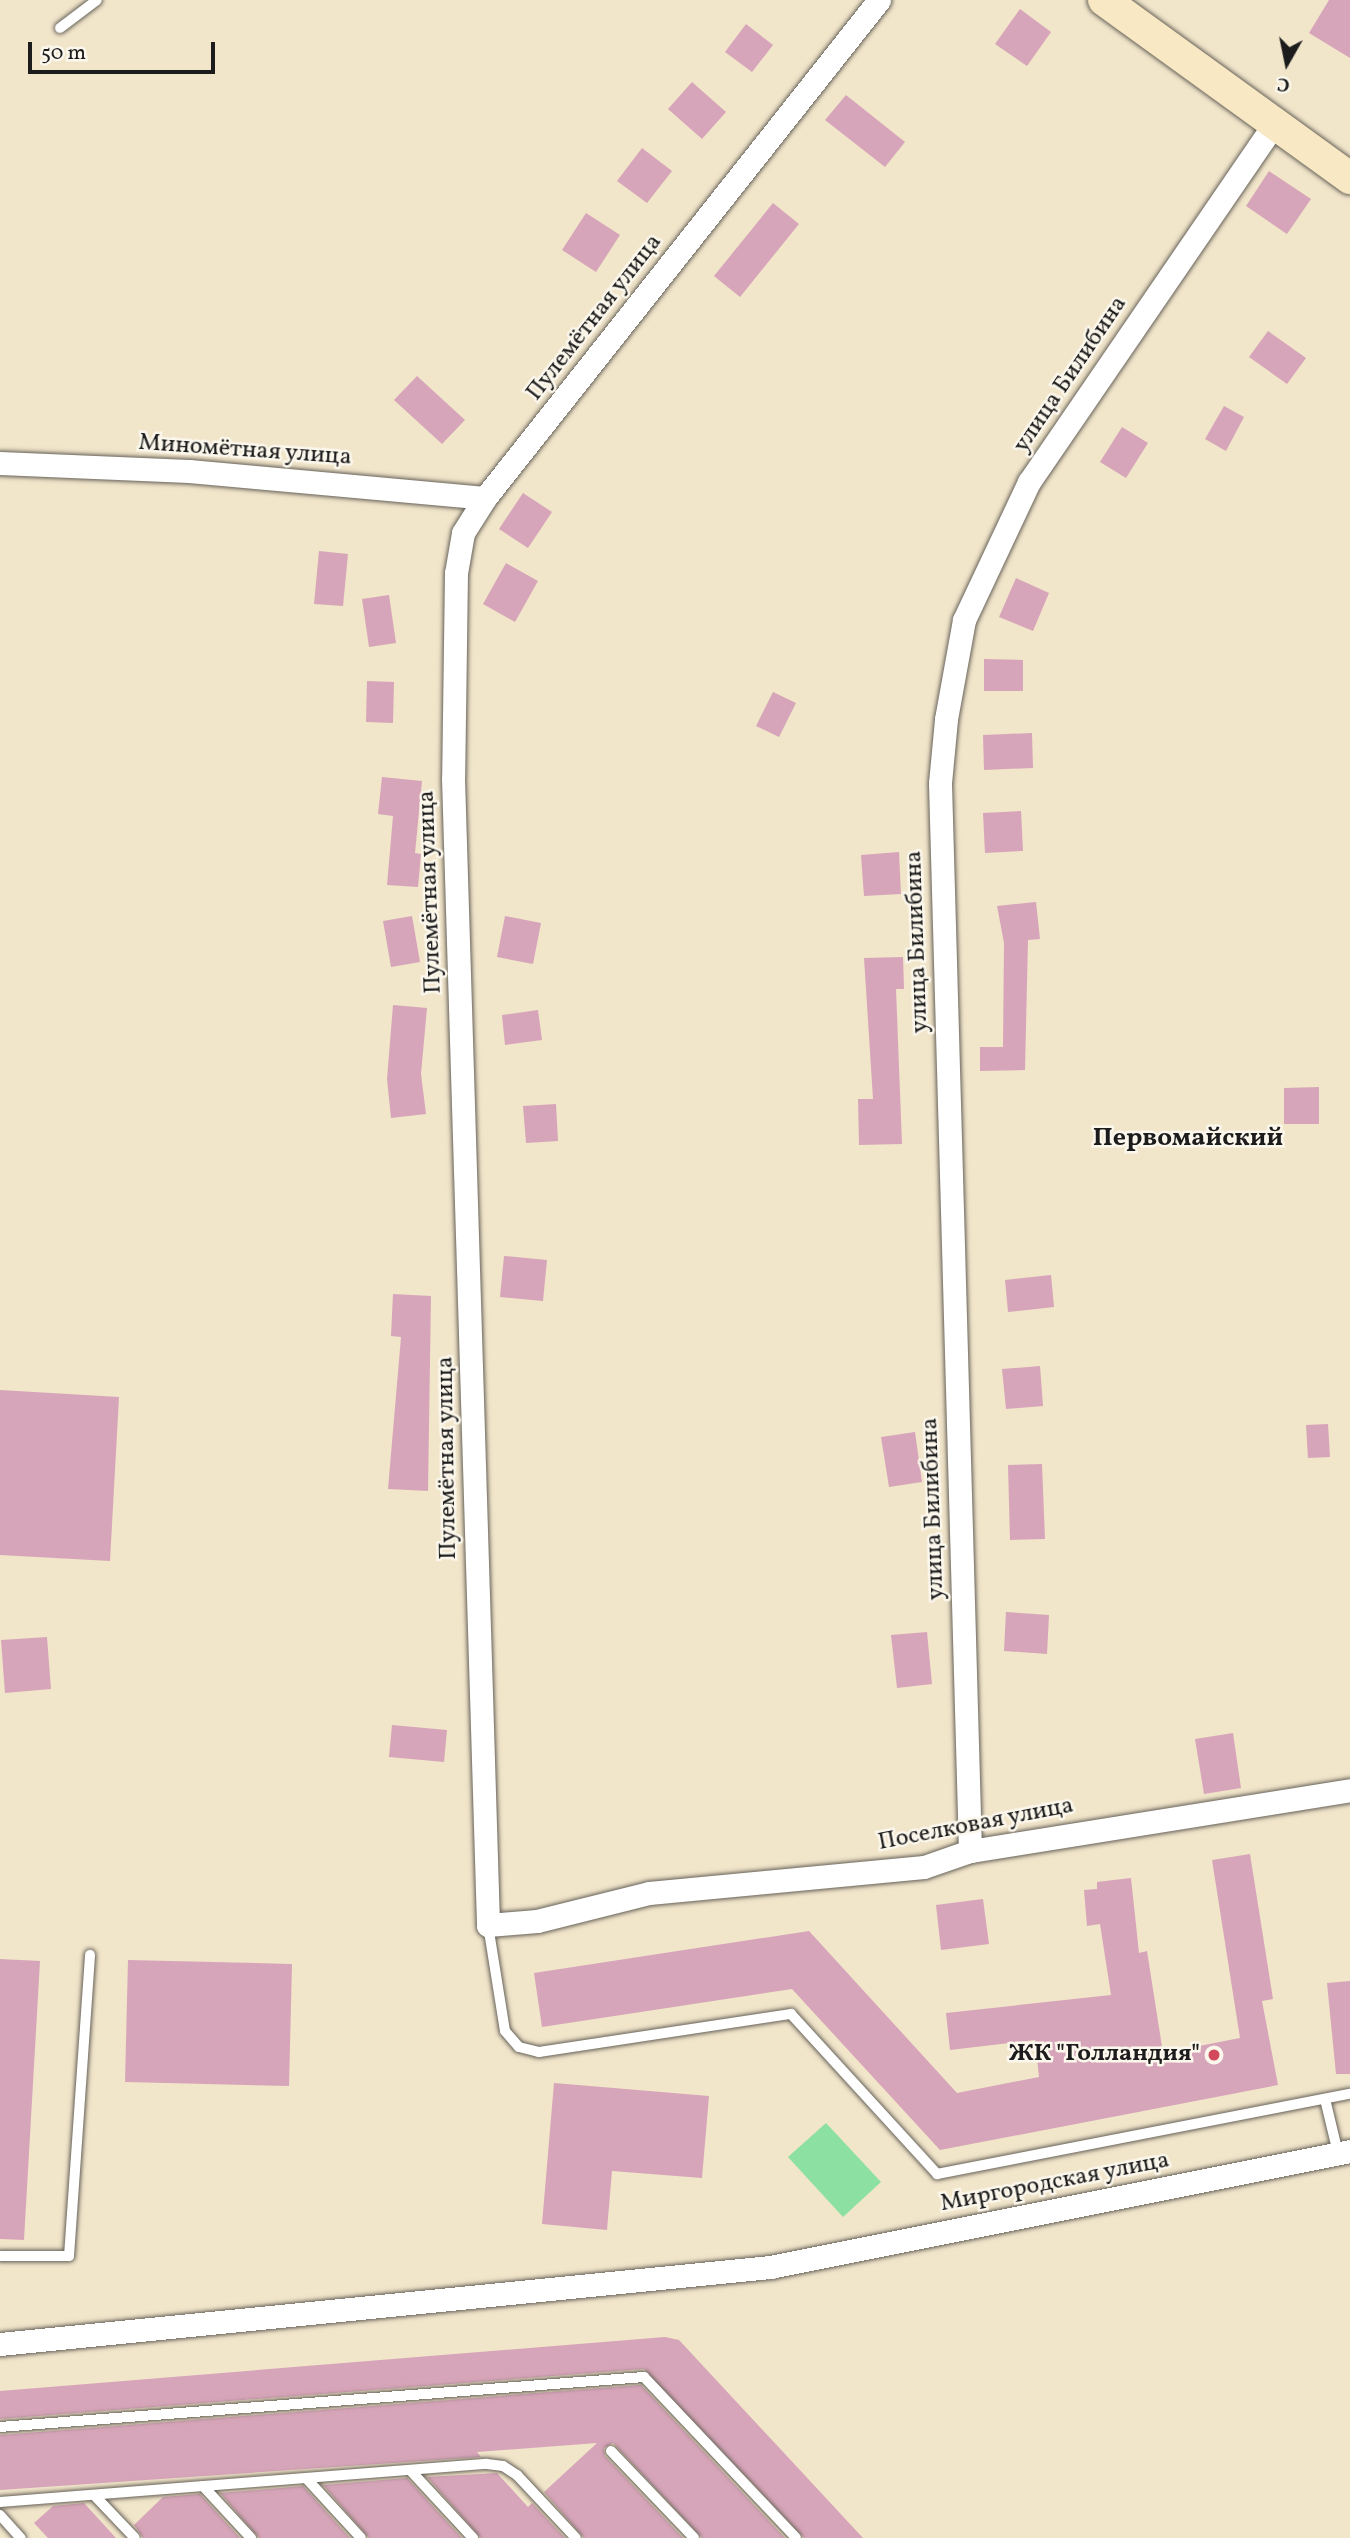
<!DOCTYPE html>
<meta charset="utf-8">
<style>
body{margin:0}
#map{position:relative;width:1350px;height:2538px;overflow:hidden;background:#f1e5ca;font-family:Vollkorn,serif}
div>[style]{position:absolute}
.green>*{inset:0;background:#8be0a2}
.building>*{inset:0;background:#d7a5b9}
.roads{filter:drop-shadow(0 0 2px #676259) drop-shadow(0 0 2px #676259)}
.lane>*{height:10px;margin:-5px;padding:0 5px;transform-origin:5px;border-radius:5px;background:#fff}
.street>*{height:23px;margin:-11.5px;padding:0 11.5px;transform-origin:11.5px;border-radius:11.5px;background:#fff}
.secondary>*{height:32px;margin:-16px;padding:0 16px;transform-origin:16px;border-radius:16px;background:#f8e8c3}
.dots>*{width:19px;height:19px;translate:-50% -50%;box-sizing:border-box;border:4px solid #fbf7ec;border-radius:50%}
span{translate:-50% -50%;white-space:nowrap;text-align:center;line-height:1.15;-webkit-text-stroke:5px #fbf7ec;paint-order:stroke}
.street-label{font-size:24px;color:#1c1c1c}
.poi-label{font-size:24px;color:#1c1c1c;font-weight:700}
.right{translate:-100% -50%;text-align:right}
.neighbourhood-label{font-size:26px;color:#1c1c1c;font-weight:700}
.north{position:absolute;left:1252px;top:28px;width:70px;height:70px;-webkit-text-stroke:5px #fbf7ec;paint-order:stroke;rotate:189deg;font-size:19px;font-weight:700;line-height:28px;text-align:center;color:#1c1c1c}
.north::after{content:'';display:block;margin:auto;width:24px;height:32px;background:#1c1c1c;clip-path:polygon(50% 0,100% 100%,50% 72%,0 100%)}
.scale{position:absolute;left:28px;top:42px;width:187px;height:32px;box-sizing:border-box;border:4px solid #1c1c1c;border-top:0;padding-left:9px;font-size:21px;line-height:24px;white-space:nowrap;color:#1c1c1c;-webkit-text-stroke:5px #fbf7ec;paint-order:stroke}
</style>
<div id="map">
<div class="green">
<i style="clip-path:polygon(826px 2123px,881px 2182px,843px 2217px,788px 2157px)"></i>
</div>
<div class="building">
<i style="clip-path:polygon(1329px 0,1350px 0,1350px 58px,1309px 33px)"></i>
<i style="clip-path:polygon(1020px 9px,1051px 32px,1027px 66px,995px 44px)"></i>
<i style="clip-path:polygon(746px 24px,773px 45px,752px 72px,725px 52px)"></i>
<i style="clip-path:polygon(692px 82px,726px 112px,702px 139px,668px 109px)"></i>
<i style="clip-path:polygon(846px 95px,905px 142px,885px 167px,825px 120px)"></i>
<i style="clip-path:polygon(642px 148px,672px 171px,647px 203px,617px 181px)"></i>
<i style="clip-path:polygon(1269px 171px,1311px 199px,1287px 234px,1246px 206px)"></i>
<i style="clip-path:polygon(773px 203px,799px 224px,740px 297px,714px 276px)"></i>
<i style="clip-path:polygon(586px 213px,620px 235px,596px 272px,562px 250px)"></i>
<i style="clip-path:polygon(1268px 331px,1306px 358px,1287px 384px,1249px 357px)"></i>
<i style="clip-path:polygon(417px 376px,465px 420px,442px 444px,394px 400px)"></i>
<i style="clip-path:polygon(1224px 406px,1244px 417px,1226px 451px,1205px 439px)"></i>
<i style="clip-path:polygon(1122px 427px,1148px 443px,1126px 478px,1100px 462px)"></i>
<i style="clip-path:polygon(523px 493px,552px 512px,528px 548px,499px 529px)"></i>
<i style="clip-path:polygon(319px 551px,348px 554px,343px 606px,314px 604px)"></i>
<i style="clip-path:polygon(506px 563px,538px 581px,515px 622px,483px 604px)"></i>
<i style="clip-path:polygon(1016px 578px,1049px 593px,1033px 631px,999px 617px)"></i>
<i style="clip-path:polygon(389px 595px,396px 643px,369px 647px,362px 599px)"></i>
<i style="clip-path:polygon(984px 659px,1023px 660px,1023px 691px,984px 691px)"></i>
<i style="clip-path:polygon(367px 681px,394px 682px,393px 723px,366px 722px)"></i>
<i style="clip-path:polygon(773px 692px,796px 703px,779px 737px,756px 726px)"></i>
<i style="clip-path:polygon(1032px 733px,1033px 768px,984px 770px,983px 735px)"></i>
<i style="clip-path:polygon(382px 777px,422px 781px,415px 853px,421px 854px,418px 887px,387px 885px,393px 816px,378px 814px)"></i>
<i style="clip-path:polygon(1021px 811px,1023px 851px,985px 853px,983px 813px)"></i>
<i style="clip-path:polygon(899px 852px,901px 894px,864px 896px,861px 855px)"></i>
<i style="clip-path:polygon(1036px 902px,1040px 939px,1028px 940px,1025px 1070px,980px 1071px,980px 1047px,1003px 1047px,1004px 943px,997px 906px)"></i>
<i style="clip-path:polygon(412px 916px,420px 962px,391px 967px,383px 921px)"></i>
<i style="clip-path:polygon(505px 916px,541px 923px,533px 964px,497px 957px)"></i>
<i style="clip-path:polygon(903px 957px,904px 989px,896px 989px,902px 1144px,859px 1145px,858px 1099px,873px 1099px,864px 958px)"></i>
<i style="clip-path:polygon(393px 1005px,427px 1008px,421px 1074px,426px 1114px,391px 1118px,387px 1079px)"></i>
<i style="clip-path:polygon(538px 1010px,542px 1040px,505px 1045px,502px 1015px)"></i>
<i style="clip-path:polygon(1319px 1087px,1319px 1124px,1284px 1124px,1284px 1088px)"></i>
<i style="clip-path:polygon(556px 1104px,558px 1141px,526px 1143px,523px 1106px)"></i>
<i style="clip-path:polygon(504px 1256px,547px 1260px,543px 1301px,500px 1297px)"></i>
<i style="clip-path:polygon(1051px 1275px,1054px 1307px,1008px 1312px,1005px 1280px)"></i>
<i style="clip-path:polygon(393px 1294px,431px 1296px,428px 1491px,388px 1489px,401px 1337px,391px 1336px)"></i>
<i style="clip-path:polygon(1040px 1366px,1043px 1406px,1006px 1409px,1002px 1369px)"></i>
<i style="clip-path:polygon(0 1390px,119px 1397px,110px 1561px,0 1555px)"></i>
<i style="clip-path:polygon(1328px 1424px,1330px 1457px,1308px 1458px,1306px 1425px)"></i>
<i style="clip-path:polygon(915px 1432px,922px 1482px,889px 1487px,881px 1437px)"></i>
<i style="clip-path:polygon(1042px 1464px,1045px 1539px,1010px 1540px,1008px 1465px)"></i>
<i style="clip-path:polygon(1006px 1612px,1049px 1615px,1047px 1654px,1004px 1651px)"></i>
<i style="clip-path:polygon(927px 1632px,932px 1684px,897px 1688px,891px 1635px)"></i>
<i style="clip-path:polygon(47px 1637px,51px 1689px,5px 1693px,1px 1640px)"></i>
<i style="clip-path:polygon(392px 1725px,447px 1730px,444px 1762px,389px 1757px)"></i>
<i style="clip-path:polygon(1233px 1733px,1241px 1788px,1204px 1794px,1195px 1739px)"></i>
<i style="clip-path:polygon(1250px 1854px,1273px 1999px,1262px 2001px,1278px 2085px,940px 2150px,792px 1989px,542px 2027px,534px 1973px,809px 1931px,957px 2093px,1039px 2077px,1035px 2040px,950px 2050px,946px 2013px,1111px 1995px,1100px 1924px,1087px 1926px,1084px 1890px,1097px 1889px,1097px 1882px,1131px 1878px,1139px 1953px,1147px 1951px,1163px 2053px,1240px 2038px,1212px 1860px)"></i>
<i style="clip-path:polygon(983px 1899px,989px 1944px,941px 1950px,936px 1905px)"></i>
<i style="clip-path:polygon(0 1959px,40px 1961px,24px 2240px,0 2239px)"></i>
<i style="clip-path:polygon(128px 1960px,292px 1964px,289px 2086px,125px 2082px)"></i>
<i style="clip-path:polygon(1350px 1981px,1350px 2074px,1336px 2074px,1327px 1983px)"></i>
<i style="clip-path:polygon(554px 2083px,709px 2096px,702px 2178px,612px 2171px,607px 2230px,542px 2224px)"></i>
<i style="clip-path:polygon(665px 2337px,679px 2340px,863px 2538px,804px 2538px,644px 2369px,0 2419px,0 2391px)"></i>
<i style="clip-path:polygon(641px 2385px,785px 2538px,702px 2538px,613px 2443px,604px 2448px,605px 2456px,683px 2538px,584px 2538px,544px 2492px,597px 2443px,477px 2452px,481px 2457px,0 2490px,0 2435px)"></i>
<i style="clip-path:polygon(497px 2473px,528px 2507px,532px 2503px,565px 2538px,481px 2538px,427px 2477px)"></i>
<i style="clip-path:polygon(407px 2478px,462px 2538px,369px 2538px,323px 2485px)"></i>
<i style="clip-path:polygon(303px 2486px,350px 2538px,259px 2538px,220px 2493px)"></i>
<i style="clip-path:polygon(200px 2494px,240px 2538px,143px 2538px,134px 2525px,163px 2497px)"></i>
<i style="clip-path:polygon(84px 2503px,116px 2538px,48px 2538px,34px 2523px,53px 2506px)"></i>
</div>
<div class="roads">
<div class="lane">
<i style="left:60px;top:28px;width:46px;rotate:-37.1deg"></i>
<i style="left:488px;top:1925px;width:107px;rotate:80.9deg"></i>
<i style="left:505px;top:2031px;width:21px;rotate:49deg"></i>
<i style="left:519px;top:2047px;width:21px;rotate:14deg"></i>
<i style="left:539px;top:2052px;width:255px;rotate:-8.6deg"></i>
<i style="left:791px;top:2014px;width:217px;rotate:47.6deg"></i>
<i style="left:937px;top:2174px;width:421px;rotate:-11deg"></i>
<i style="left:1325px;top:2099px;width:56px;rotate:76.5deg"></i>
<i style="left:0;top:2256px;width:69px"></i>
<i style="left:69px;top:2256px;width:302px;rotate:-86deg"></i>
<i style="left:0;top:2427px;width:646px;rotate:-4.44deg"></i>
<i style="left:644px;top:2377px;width:221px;rotate:46.6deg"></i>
<i style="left:611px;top:2451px;width:120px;rotate:46.3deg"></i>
<i style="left:410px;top:2470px;width:93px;rotate:47.2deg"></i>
<i style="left:306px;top:2478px;width:81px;rotate:47.5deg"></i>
<i style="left:203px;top:2486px;width:71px;rotate:47.3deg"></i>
<i style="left:94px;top:2495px;width:59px;rotate:46.4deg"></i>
<i style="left:0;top:2502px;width:488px;rotate:-4.5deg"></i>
<i style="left:487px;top:2464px;width:16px;rotate:7deg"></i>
<i style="left:503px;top:2466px;width:17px;rotate:33deg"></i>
<i style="left:517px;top:2475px;width:86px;rotate:46.9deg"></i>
<i style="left:0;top:2515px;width:31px;rotate:48deg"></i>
</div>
<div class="street">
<i style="left:879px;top:0;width:635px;rotate:128.35deg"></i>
<i style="left:485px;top:498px;width:41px;rotate:122.2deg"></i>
<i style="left:463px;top:533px;width:41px;rotate:99.9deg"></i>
<i style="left:456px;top:573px;width:205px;rotate:90.8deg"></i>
<i style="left:453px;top:778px;width:1148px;rotate:88.25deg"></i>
<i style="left:488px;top:1925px;width:49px;rotate:-4.7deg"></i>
<i style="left:537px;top:1921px;width:115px;rotate:-14deg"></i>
<i style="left:649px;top:1893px;width:276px;rotate:-5.4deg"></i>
<i style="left:924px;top:1867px;width:49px;rotate:-19.2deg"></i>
<i style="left:970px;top:1851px;width:385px;rotate:-9.1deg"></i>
<i style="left:0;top:463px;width:189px;rotate:2.4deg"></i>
<i style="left:189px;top:471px;width:297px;rotate:5.2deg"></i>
<i style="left:970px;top:1851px;width:1068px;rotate:-91.61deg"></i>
<i style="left:940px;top:783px;width:64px;rotate:-84.6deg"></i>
<i style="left:946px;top:719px;width:101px;rotate:-79.7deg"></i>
<i style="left:964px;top:620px;width:153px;rotate:-64.8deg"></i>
<i style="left:1029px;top:482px;width:435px;rotate:-55.6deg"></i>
<i style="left:0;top:2344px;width:774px;rotate:-5.71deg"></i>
<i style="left:770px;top:2267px;width:591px;rotate:-11.31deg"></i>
</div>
<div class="secondary">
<i style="left:1104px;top:0;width:304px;rotate:35.9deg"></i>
</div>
</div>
<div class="dots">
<i style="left:1214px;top:2055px;background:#d1495b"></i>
</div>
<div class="street-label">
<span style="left:595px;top:318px;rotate:-52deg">Пулемётная улица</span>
<span style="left:1071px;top:375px;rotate:-56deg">улица Билибина</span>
<span style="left:245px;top:451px;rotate:4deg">Миномётная улица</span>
<span style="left:431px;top:892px;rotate:-92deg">Пулемётная улица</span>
<span style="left:918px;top:942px;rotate:-92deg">улица Билибина</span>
<span style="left:448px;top:1458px;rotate:-91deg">Пулемётная улица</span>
<span style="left:934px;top:1509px;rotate:-92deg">улица Билибина</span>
<span style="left:976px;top:1825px;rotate:-11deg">Поселковая улица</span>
<span style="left:1055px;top:2183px;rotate:-11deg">Миргородская улица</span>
</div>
<div class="poi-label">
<span class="right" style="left:1200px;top:2055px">ЖК "Голландия"</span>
</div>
<div class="neighbourhood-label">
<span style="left:1188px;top:1139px">Первомайский</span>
</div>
<div class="north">С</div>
<div class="scale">50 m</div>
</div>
